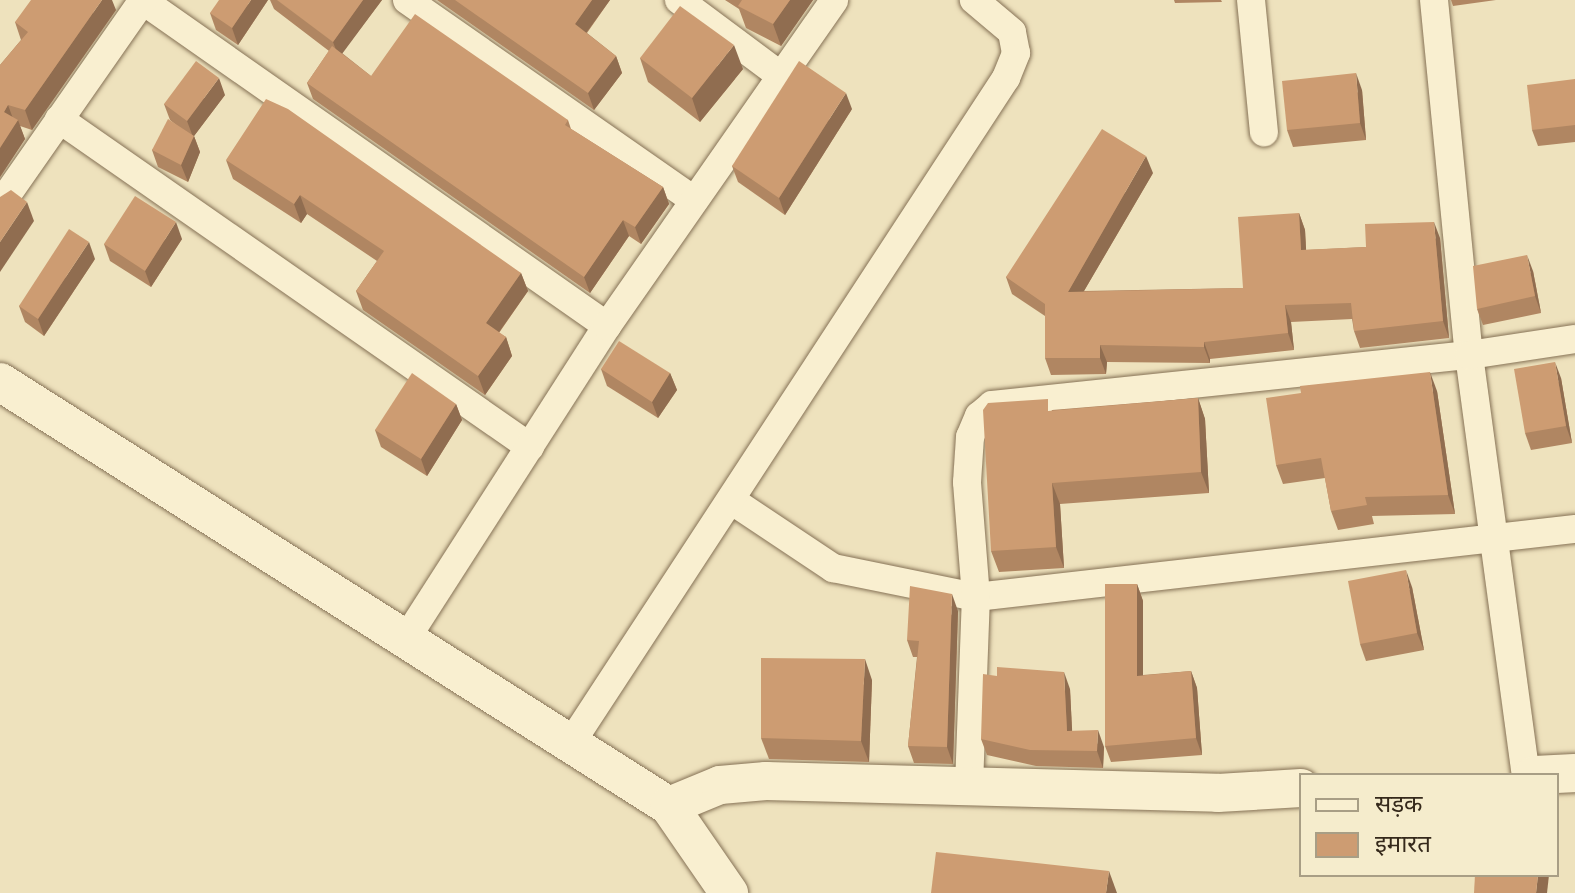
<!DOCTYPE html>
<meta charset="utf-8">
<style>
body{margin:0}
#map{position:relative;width:1575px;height:893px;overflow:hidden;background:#eee2bd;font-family:Merriweather,"Noto Sans Devanagari",serif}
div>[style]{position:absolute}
.roads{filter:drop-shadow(0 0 2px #867256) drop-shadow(0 0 2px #867256)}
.street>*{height:28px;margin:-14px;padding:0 14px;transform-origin:14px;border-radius:14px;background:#f9efd0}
.secondary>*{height:38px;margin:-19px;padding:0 19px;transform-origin:19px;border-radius:19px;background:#f9efd0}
.wall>*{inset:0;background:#b08662}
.shaded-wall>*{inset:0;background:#906d50}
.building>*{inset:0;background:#cd9c72}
span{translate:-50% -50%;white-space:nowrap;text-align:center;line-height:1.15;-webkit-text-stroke:7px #f5eccc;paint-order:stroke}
.legend{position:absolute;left:1299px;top:773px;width:260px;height:104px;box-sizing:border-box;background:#f5eccc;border:2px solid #a89e85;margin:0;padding:10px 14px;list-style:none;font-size:24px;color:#35291b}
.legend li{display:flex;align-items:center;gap:16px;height:40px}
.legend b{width:40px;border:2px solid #a89e85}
</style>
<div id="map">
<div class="roads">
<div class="street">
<i style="left:142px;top:0;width:568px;rotate:35.03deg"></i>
<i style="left:407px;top:0;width:350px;rotate:34.9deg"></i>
<i style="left:679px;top:0;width:127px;rotate:36.7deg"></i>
<i style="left:1251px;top:0;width:133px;rotate:84.4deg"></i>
<i style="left:1434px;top:0;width:357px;rotate:84.4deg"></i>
<i style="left:1469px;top:355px;width:424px;rotate:82.3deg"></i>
<i style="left:59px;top:119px;width:574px;rotate:34.85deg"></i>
<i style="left:0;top:205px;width:250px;rotate:-55.1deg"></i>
<i style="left:731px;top:500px;width:123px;rotate:33.7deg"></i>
<i style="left:833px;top:568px;width:146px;rotate:11.5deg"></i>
<i style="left:976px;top:597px;width:603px;rotate:-6.48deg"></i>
<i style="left:406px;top:639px;width:372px;rotate:-57.3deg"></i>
<i style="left:607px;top:326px;width:397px;rotate:-55.1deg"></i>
<i style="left:571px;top:743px;width:795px;rotate:-56.81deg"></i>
<i style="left:1006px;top:78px;width:27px;rotate:-68deg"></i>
<i style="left:1016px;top:53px;width:21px;rotate:-101deg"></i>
<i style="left:1012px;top:32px;width:50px;rotate:-139.9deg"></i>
<i style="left:969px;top:786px;width:189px;rotate:-87.9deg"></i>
<i style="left:976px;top:597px;width:115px;rotate:-94.5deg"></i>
<i style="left:967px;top:482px;width:45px;rotate:-86.2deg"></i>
<i style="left:970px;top:437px;width:23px;rotate:-67deg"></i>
<i style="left:979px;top:416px;width:17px;rotate:-40deg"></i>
<i style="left:992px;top:405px;width:480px;rotate:-6deg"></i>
<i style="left:1469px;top:355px;width:107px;rotate:-8.6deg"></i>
</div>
<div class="secondary">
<i style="left:0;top:382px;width:792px;rotate:32.37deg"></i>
<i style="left:669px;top:806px;width:106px;rotate:55.4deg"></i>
<i style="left:1534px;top:775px;width:41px;rotate:-2.8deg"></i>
<i style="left:669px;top:806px;width:55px;rotate:-22.4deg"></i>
<i style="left:720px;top:785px;width:46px;rotate:-5deg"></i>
<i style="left:766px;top:781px;width:452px;rotate:1.5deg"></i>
<i style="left:1218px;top:793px;width:83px;rotate:-3.4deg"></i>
</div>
</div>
<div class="wall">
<i style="clip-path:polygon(268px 0,238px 45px,216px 30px,210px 13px)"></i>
<i style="clip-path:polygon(270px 0,382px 0,342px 53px,371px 76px,568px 120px,571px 129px,663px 187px,669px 204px,641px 244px,629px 236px,590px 293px,313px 99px,307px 83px,329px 51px,274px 9px)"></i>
<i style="clip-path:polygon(437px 0,610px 0,587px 33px,616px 56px,622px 73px,594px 110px)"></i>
<i style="clip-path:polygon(725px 0,813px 0,781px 46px,746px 28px,739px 9px)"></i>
<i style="clip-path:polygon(1174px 0,1221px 0,1222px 2px,1175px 3px)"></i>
<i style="clip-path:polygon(1451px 0,1496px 0,1453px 6px)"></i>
<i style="clip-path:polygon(116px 10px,32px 130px,20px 126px,25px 139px,0 177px,0 65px,21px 40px,15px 22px)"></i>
<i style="clip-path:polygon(640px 58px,743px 69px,700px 122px,648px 82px)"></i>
<i style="clip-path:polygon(1575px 79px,1575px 142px,1538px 146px,1532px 130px)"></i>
<i style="clip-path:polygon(1362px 90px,1366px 140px,1293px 147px,1287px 130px)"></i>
<i style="clip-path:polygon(225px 95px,194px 136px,200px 152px,188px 182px,158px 167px,152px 150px,176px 125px,170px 120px,164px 104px)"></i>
<i style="clip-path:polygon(852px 109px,785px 215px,738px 182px,732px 166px)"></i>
<i style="clip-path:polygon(226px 160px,521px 273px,528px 291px,499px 333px,506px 337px,512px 356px,485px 395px,363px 310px,356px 291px,377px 261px,307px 214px,301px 223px,233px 179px)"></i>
<i style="clip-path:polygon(1153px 173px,1084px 291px,1243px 288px,1299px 213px,1305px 230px,1306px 250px,1366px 247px,1440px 238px,1449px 338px,1360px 348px,1354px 331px,1352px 319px,1291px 322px,1294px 350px,1210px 359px,1210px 363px,1107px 362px,1106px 374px,1051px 375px,1045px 358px,1045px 316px,1012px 294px,1006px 277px)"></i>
<i style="clip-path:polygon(182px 239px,151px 287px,110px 261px,104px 244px)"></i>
<i style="clip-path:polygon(95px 259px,44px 336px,25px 322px,19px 306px)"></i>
<i style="clip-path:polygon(1533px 271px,1541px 313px,1483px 325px,1477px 309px)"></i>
<i style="clip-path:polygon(601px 369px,670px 373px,677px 390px,658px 418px,607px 386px)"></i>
<i style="clip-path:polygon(1561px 378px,1572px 443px,1531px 450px,1525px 433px)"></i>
<i style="clip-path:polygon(1437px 391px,1455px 514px,1372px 516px,1374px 524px,1338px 530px,1331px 511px,1325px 478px,1283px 484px,1276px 465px)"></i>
<i style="clip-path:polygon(1198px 398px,1205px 419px,1209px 493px,1060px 504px,1064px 568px,999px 572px,991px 551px,1052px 410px)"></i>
<i style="clip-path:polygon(456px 404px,462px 420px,427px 476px,381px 447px,375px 430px)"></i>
<i style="clip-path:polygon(1137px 584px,1143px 601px,1143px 675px,1191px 671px,1197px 688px,1202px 755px,1111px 762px,1105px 746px)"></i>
<i style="clip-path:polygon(1412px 587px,1424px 650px,1366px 661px,1360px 644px)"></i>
<i style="clip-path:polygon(958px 611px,953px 764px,914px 763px,908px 746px,917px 657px,913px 657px,907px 640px)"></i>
<i style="clip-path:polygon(872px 680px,869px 762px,769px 759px,761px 738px)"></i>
<i style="clip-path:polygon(1070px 689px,1072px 731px,1104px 747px,1103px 768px,1036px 766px,987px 755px,981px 739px)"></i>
</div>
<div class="shaded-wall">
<i style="clip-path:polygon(102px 0,112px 0,116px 10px,32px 130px,25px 110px)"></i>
<i style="clip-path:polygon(251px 0,268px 0,238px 45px,232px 28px)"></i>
<i style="clip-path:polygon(363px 0,382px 0,339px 58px,333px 42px)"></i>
<i style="clip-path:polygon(592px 0,610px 0,581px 40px,575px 24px)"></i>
<i style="clip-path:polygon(790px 0,813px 0,781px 46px,773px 24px)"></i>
<i style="clip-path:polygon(734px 45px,743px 69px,700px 122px,692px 98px)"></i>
<i style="clip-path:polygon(616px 56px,622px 73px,594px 110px,588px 93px)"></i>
<i style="clip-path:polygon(1356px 73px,1362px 90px,1366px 140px,1360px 123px)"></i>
<i style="clip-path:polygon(219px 78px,225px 95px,194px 136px,200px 152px,188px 182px,181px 165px,193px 137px,187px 121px)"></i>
<i style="clip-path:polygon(846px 93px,852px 109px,785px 215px,779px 198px)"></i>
<i style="clip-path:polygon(8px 105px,15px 124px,18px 120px,25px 139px,0 177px,0 148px,4px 112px)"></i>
<i style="clip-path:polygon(1146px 156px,1153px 173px,1074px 308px,1068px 292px)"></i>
<i style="clip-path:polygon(663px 187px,669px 204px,641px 244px,635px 227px)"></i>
<i style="clip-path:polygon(300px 195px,307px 214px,301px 223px,294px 204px)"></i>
<i style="clip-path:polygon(27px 202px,34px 221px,0 272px,0 242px)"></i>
<i style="clip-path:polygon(1299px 213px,1305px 230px,1307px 266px,1301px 250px)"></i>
<i style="clip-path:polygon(623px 220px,629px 236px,590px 293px,584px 277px)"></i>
<i style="clip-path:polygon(176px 222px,182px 239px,151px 287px,145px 271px)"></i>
<i style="clip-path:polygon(1434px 222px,1440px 238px,1449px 338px,1443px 321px)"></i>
<i style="clip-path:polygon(89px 242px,95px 259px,44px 336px,38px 319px)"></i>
<i style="clip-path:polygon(1527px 255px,1533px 271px,1541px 313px,1535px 296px)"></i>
<i style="clip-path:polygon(521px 273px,528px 291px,492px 342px,486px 323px)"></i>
<i style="clip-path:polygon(1285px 305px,1291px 322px,1294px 350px,1288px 333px)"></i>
<i style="clip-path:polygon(506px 337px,512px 356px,485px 395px,478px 376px)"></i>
<i style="clip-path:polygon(1204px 342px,1210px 359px,1210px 363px,1204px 347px)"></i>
<i style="clip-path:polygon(1100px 345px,1107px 362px,1106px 374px,1100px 358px)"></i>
<i style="clip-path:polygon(1555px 362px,1561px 378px,1572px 443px,1566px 426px)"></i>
<i style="clip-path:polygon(1430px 372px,1437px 391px,1455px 514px,1448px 495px)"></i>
<i style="clip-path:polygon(670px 373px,677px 390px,658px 418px,652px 402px)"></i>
<i style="clip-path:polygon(1198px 398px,1205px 419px,1209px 493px,1201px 472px)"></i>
<i style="clip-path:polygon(456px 404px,462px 420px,427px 476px,421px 459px)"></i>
<i style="clip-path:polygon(1052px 483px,1060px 504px,1064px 568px,1056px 547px)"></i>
<i style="clip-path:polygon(1406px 570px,1412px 587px,1424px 650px,1417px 633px)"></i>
<i style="clip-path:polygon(1137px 584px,1143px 601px,1143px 692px,1137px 676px)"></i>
<i style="clip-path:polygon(952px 594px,958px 611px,953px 764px,947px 747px)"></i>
<i style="clip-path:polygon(865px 659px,872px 680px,869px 762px,861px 741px)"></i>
<i style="clip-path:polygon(1191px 671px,1197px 688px,1202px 755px,1196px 738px)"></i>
<i style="clip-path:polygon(1064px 672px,1070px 689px,1073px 748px,1067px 731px)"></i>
<i style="clip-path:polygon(1098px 730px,1104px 747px,1103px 768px,1097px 751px)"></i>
<i style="clip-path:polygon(1109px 871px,1117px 893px,1106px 893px)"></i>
<i style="clip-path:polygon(1538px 875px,1549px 875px,1547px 893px,1536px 893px)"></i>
</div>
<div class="building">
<i style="clip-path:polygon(31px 0,102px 0,25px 110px,8px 105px,4px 112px,18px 120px,0 148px,0 65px,28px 32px,15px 22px)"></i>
<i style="clip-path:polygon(219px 0,251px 0,232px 28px,210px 13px)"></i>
<i style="clip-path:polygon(277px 0,363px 0,333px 42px)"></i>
<i style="clip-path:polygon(455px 0,592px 0,575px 24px,616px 56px,588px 93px)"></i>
<i style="clip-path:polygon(742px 0,790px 0,773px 24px,738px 6px)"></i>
<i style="clip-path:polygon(680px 6px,734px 45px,692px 98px,640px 58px)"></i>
<i style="clip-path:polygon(415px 14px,568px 120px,565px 125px,663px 187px,635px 227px,623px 220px,584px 277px,307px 83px,332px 46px,371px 76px)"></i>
<i style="clip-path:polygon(196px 61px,219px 78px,187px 121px,164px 104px)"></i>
<i style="clip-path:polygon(799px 61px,846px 93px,779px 198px,732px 166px)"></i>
<i style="clip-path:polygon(1356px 73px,1360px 123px,1287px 130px,1282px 81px)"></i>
<i style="clip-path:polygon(1575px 79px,1575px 125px,1532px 130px,1527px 85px)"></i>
<i style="clip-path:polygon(266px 99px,288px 109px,521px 273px,486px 323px,506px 337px,478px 376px,356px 291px,384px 251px,300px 195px,294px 204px,226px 160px)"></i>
<i style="clip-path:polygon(168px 119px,194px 136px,181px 165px,152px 150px)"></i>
<i style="clip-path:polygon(1102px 129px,1146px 156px,1068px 292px,1243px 288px,1238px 217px,1299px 213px,1301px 250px,1366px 247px,1365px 224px,1434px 222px,1443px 321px,1354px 331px,1351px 303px,1285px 305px,1288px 333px,1204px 342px,1204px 347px,1100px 345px,1100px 358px,1045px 358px,1045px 304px,1006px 277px)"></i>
<i style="clip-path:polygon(11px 190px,27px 202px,0 242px,0 197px)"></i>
<i style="clip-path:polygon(135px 196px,176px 222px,145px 271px,104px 244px)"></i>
<i style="clip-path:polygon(69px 229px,89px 242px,38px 319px,19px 306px)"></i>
<i style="clip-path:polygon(1527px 255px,1535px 296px,1477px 309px,1473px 266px)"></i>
<i style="clip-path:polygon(619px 341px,670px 373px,652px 402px,601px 369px)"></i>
<i style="clip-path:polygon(1555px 362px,1566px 426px,1525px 433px,1514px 369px)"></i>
<i style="clip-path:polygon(1430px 372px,1448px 495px,1365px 497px,1367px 505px,1331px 511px,1321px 458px,1276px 465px,1266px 398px,1301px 393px,1300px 386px)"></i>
<i style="clip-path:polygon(412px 373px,456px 404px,421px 459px,375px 430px)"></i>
<i style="clip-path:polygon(1198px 398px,1201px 472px,1052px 483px,1056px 547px,991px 551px,983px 410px,988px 403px,1048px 399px,1048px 411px)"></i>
<i style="clip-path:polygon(1406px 570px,1417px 633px,1360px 644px,1348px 581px)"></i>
<i style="clip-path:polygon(1105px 584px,1137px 584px,1137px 676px,1191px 671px,1196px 738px,1105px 746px)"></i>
<i style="clip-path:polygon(910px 586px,952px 594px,947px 747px,908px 746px,919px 641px,907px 640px)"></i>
<i style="clip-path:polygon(761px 658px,865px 659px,861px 741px,761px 738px)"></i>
<i style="clip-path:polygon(997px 667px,1064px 672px,1067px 731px,1098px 730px,1097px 751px,1030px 750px,981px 739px,983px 674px,997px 676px)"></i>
<i style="clip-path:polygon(936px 852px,1109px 871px,1106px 893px,931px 893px)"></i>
<i style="clip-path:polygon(1475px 875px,1538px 875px,1536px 893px,1474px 893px)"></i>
</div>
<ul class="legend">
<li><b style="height:10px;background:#f9efd0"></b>सड़क</li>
<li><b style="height:22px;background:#cd9c72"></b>इमारत</li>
</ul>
</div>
